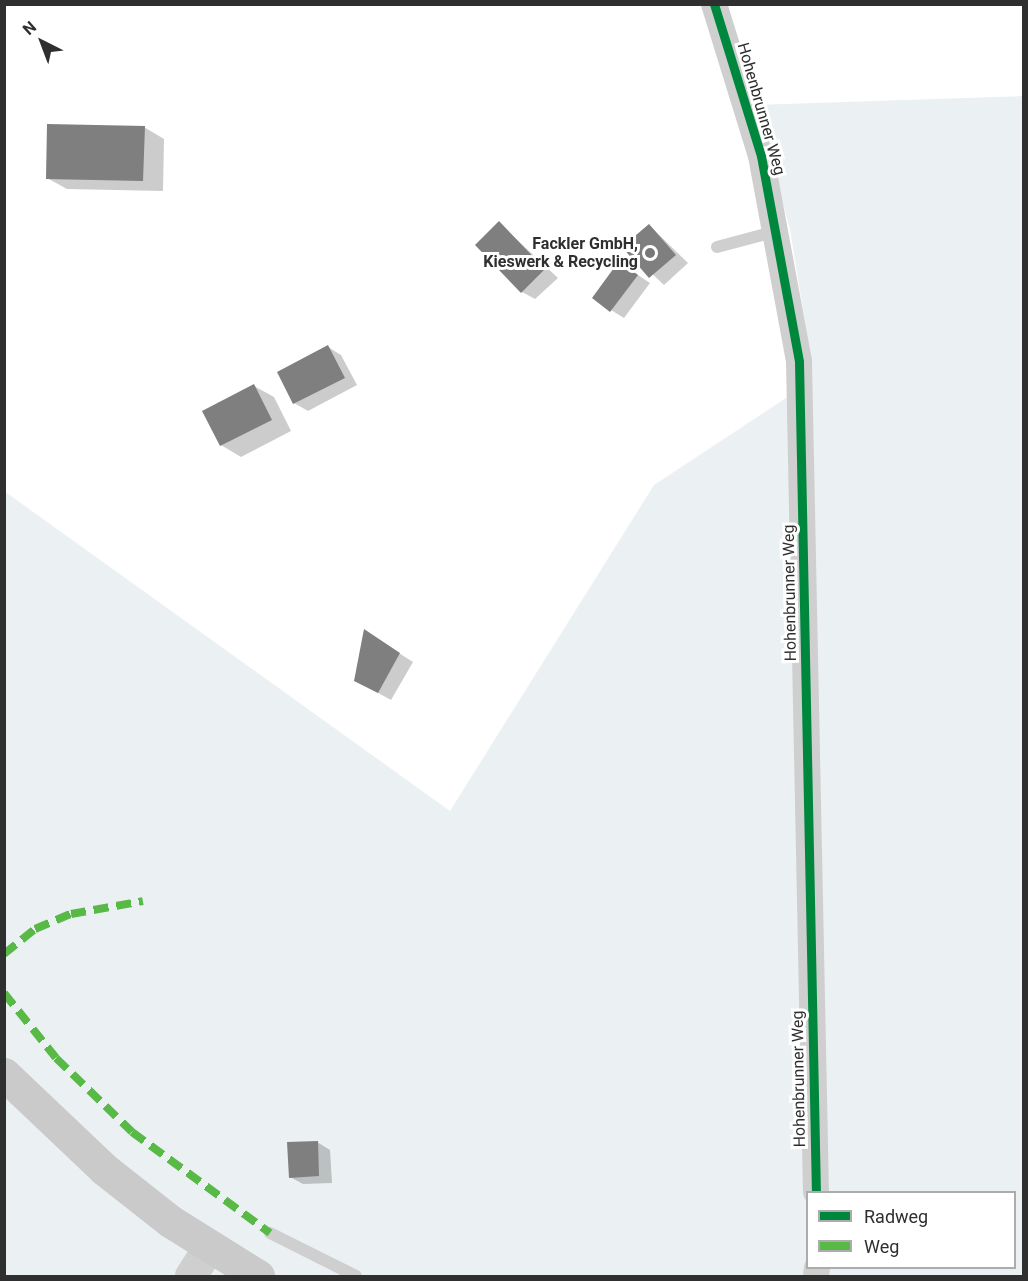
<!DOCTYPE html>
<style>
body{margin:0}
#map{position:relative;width:1028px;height:1281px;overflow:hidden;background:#fff;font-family:Roboto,sans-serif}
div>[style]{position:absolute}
.green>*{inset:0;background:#ebf0f2}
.shadow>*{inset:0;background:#0003}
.building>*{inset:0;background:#7f7f7f}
.service>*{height:12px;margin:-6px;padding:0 6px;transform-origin:6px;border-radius:6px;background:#cfcfcf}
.minor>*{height:26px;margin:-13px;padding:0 13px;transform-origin:13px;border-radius:13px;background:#cfcfcf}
.tertiary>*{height:32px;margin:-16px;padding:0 16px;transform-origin:16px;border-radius:16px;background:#cfcfcf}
.secondary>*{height:33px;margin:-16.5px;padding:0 16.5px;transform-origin:16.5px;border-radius:16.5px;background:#cacaca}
.quiet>*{height:8px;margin-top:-4px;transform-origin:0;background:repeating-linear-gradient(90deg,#58b947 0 15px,transparent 0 23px)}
.cycleway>*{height:9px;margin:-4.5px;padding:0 4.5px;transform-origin:4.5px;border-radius:4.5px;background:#00873e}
.dots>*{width:16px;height:16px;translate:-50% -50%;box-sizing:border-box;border:3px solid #fff;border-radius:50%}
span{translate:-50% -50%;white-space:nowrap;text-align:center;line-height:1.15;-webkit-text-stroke:6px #fff;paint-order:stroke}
.street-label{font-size:16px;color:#2f2f2f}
.poi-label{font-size:16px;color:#2f2f2f;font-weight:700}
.right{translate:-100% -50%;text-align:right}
.frame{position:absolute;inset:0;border:6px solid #2f2f2f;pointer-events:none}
.legend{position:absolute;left:806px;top:1191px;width:210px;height:78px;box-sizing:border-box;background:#fff;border:2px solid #acacac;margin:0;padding:8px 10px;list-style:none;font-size:18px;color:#2f2f2f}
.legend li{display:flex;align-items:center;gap:12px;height:30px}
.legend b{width:30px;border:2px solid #acacac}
.north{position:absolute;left:12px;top:12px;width:60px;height:60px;-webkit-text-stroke:4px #fff;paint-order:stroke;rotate:318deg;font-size:16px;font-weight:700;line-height:24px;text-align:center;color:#2f2f2f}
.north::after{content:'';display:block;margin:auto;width:21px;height:27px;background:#2f2f2f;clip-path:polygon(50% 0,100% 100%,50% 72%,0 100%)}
</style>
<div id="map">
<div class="green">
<i style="clip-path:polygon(evenodd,1023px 96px,1023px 1276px,5px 1276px,4px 491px,450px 811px,654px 485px,789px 396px,811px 360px,790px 229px,756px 105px,1023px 96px,808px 1192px,1014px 1192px,1014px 1268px,808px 1268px,808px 1192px)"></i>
</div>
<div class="shadow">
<i style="clip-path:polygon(144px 127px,164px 139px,163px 191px,67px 189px,47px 178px)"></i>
<i style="clip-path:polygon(499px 223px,558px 278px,535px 299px,522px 292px)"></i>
<i style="clip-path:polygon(649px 225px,688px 263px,664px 285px,624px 247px)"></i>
<i style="clip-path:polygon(620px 263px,650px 283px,624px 318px,611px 310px)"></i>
<i style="clip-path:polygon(328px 347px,341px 355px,357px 385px,308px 411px,294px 403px)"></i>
<i style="clip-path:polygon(254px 386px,274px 397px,291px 431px,241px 457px,221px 445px)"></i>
<i style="clip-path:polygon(377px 639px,413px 662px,391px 700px,369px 688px)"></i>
<i style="clip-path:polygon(317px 1142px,330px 1150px,332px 1183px,303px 1184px,290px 1177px)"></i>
</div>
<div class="building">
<i style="clip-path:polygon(47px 124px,145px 126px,143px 181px,46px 179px)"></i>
<i style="clip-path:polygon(499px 221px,545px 269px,521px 293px,475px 245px)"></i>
<i style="clip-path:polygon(649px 224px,676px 255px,649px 278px,622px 247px)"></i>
<i style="clip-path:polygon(619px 261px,638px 275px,610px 312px,592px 298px)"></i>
<i style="clip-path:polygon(328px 345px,345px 378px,293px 404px,277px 372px)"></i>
<i style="clip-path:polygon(254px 384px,272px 420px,220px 446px,202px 411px)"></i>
<i style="clip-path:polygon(364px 629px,400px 653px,378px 693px,354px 681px)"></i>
<i style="clip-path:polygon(318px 1141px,319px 1176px,289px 1178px,287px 1142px)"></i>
</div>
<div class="service">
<i style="left:717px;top:247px;width:62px;rotate:-14.9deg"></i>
<i style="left:270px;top:1233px;width:96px;rotate:26.6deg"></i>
</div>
<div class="minor">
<i style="left:714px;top:4px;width:159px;rotate:72.8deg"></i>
<i style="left:761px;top:156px;width:209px;rotate:79.5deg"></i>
<i style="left:799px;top:362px;width:830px;rotate:88.83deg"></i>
<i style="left:816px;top:1276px;width:8px;rotate:-83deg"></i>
</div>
<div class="tertiary">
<i style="left:191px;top:1276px;width:33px;rotate:-57deg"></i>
</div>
<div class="secondary">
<i style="left:4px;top:1074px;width:138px;rotate:43.5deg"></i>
<i style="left:104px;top:1169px;width:84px;rotate:38.2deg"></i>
<i style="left:170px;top:1221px;width:104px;rotate:32deg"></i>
</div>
<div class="quiet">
<i style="left:4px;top:954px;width:40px;rotate:-39deg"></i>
<i style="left:35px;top:929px;width:39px;rotate:-23deg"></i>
<i style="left:71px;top:914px;width:73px;rotate:-10.2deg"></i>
<i style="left:4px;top:993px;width:83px;rotate:51.3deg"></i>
<i style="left:56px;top:1058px;width:106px;rotate:44.2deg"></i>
<i style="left:132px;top:1132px;width:171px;rotate:36.2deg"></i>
</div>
<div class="cycleway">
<i style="left:714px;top:4px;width:159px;rotate:72.8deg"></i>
<i style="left:761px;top:156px;width:209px;rotate:79.5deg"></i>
<i style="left:799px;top:362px;width:830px;rotate:88.83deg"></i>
</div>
<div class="dots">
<i style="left:650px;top:253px;background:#787878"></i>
</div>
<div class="street-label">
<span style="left:761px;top:109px;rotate:74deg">Hohenbrunner Weg</span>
<span style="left:790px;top:593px;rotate:-91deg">Hohenbrunner Weg</span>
<span style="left:799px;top:1079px;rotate:-91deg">Hohenbrunner Weg</span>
</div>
<div class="poi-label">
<span class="right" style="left:638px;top:253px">Fackler GmbH,<br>Kieswerk &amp; Recycling</span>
</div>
<div class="frame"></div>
<ul class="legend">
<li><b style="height:8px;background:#00873e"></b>Radweg</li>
<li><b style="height:8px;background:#58b947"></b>Weg</li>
</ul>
<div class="north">N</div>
</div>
